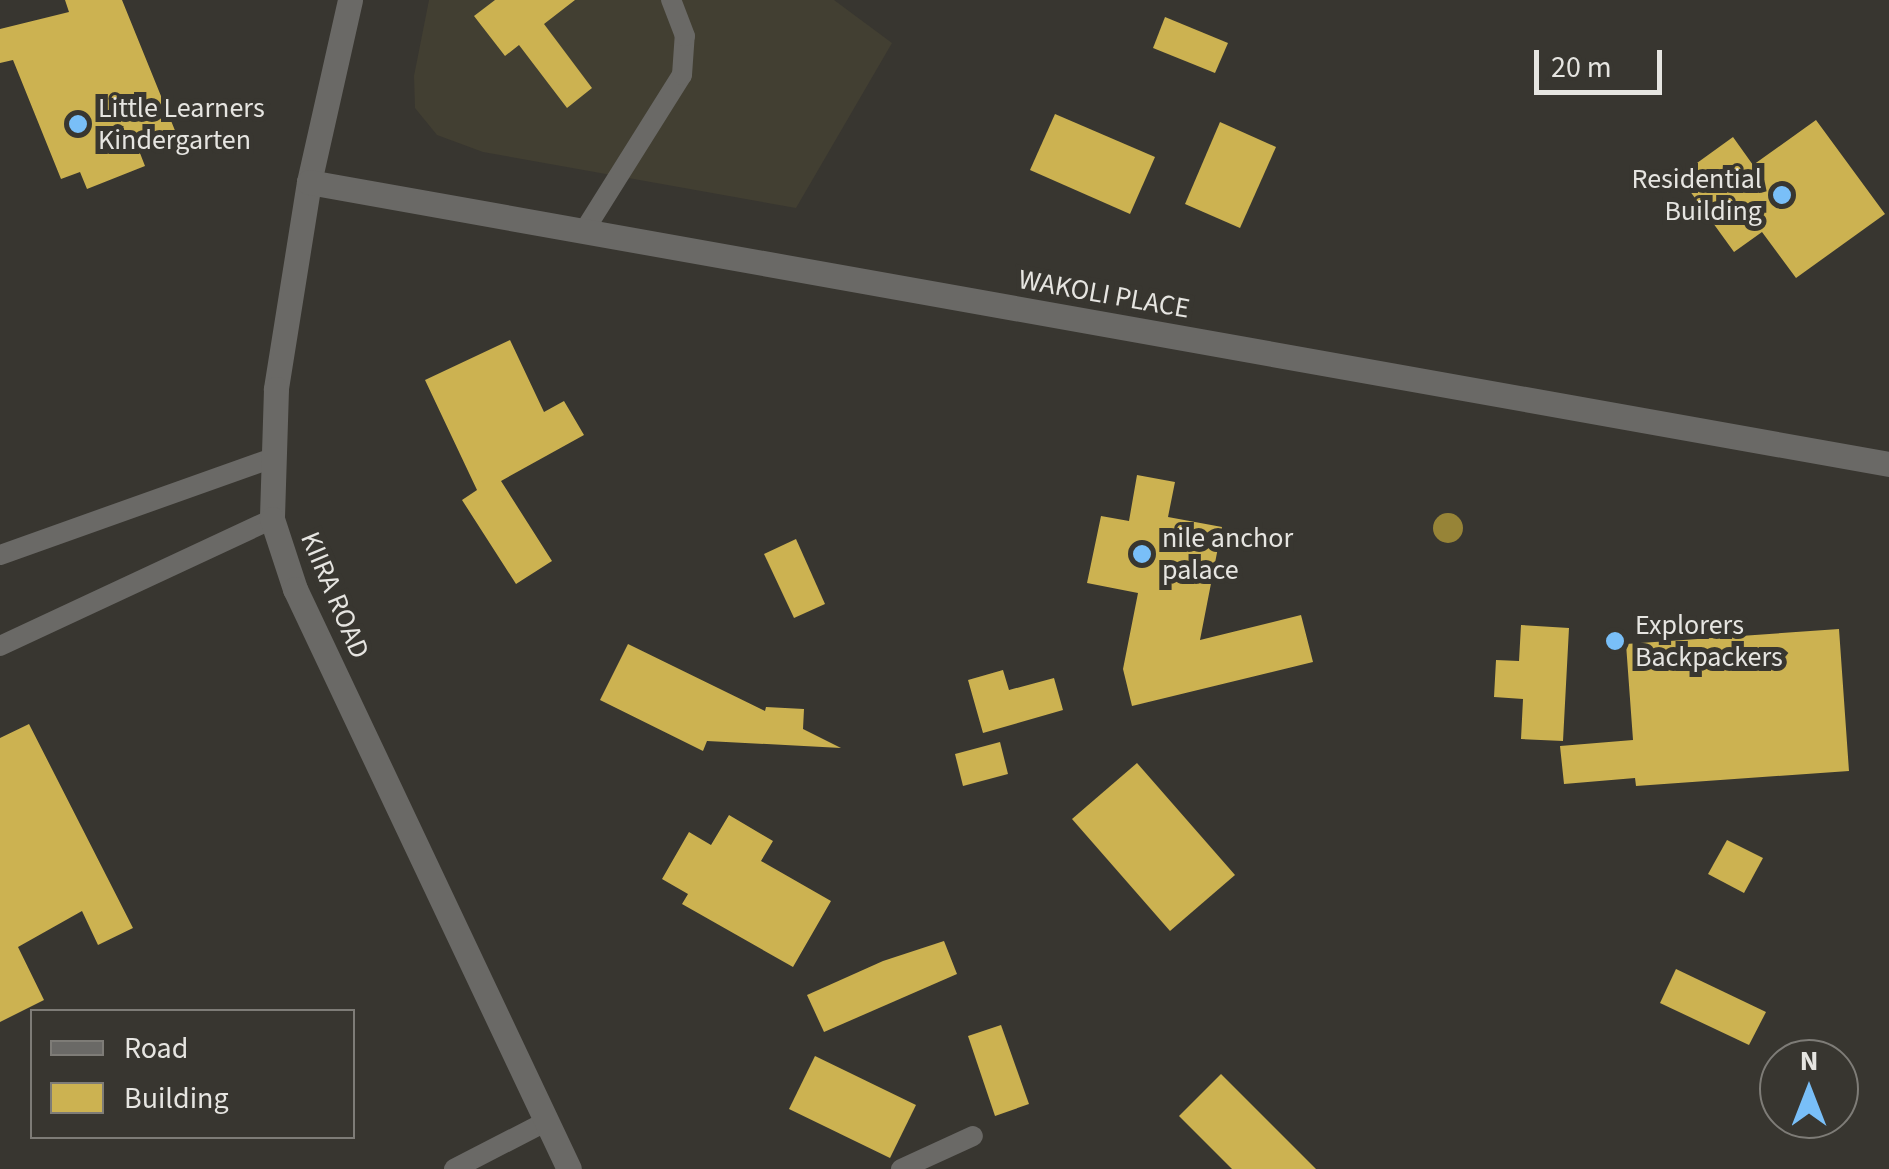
<!DOCTYPE html>
<style>
body{margin:0}
#map{position:relative;width:1889px;height:1169px;overflow:hidden;background:#383630;font-family:"Source Sans 3",sans-serif}
div>[style]{position:absolute}
.built>*{inset:0;background:#423f32}
.building>*{inset:0;background:#ccb251}
.lane>*{height:20px;margin:-10px;padding:0 10px;transform-origin:10px;border-radius:10px;background:#6a6966}
.street>*{height:25px;margin:-12.5px;padding:0 12.5px;transform-origin:12.5px;border-radius:12.5px;background:#6a6966}
.trees>*{width:30px;height:30px;margin:-15px;border-radius:50%;background:#978437}
.dots>*{width:28px;height:28px;translate:-50% -50%;box-sizing:border-box;border:5px solid #383630;border-radius:50%}
span{translate:-50% -50%;white-space:nowrap;text-align:center;line-height:1.15;-webkit-text-stroke:10px #383630;paint-order:stroke}
.poi-label{font-size:28px;color:#e6e5e1}
.left{translate:0 -50%;text-align:left}
.right{translate:-100% -50%;text-align:right}
.street-label{font-size:28px;color:#e6e5e1}
.legend{position:absolute;left:30px;top:1009px;width:325px;height:130px;box-sizing:border-box;background:#383630;border:2px solid #7e7c77;margin:0;padding:12px 18px;list-style:none;font-size:30px;color:#e6e5e1}
.legend li{display:flex;align-items:center;gap:20px;height:50px}
.legend b{width:50px;border:2px solid #7e7c77}
.north{position:absolute;left:1759px;top:1039px;width:100px;height:100px;box-sizing:border-box;background:#383630;border:2px solid #7e7c77;border-radius:50%;rotate:0deg;font-size:28px;font-weight:700;line-height:40px;text-align:center;color:#e6e5e1}
.north::after{content:'';display:block;margin:auto;width:35px;height:45px;background:#79bff8;clip-path:polygon(50% 0,100% 100%,50% 72%,0 100%)}
.scale{position:absolute;left:1534px;top:50px;width:128px;height:45px;box-sizing:border-box;border:5px solid #e6e5e1;border-top:0;padding-left:12px;font-size:30px;line-height:35px;white-space:nowrap;color:#e6e5e1;-webkit-text-stroke:8px #383630;paint-order:stroke}
</style>
<div id="map">
<div class="built">
<i style="clip-path:polygon(429px 0,834px 0,892px 43px,796px 208px,483px 152px,437px 135px,415px 108px,414px 76px)"></i>
</div>
<div class="building">
<i style="clip-path:polygon(65px 0,122px 0,176px 133px,138px 148px,145px 166px,87px 189px,80px 172px,61px 179px,13px 60px,0 63px,0 29px,69px 12px)"></i>
<i style="clip-path:polygon(495px 0,575px 0,544px 24px,592px 88px,567px 108px,519px 45px,505px 56px,474px 16px)"></i>
<i style="clip-path:polygon(1165px 17px,1228px 43px,1215px 73px,1153px 48px)"></i>
<i style="clip-path:polygon(1055px 114px,1155px 157px,1130px 214px,1030px 170px)"></i>
<i style="clip-path:polygon(1816px 120px,1885px 214px,1796px 278px,1762px 232px,1734px 252px,1679px 176px,1733px 137px,1753px 165px)"></i>
<i style="clip-path:polygon(1220px 122px,1276px 147px,1240px 228px,1185px 204px)"></i>
<i style="clip-path:polygon(510px 340px,544px 412px,564px 401px,584px 435px,501px 481px,552px 561px,516px 584px,462px 500px,477px 490px,425px 380px)"></i>
<i style="clip-path:polygon(1137px 475px,1175px 482px,1168px 517px,1222px 527px,1200px 640px,1301px 615px,1313px 662px,1132px 706px,1123px 669px,1138px 593px,1087px 583px,1101px 516px,1129px 521px)"></i>
<i style="clip-path:polygon(796px 539px,825px 604px,794px 618px,764px 554px)"></i>
<i style="clip-path:polygon(1521px 625px,1569px 628px,1563px 741px,1521px 739px,1523px 699px,1494px 697px,1496px 660px,1519px 661px)"></i>
<i style="clip-path:polygon(1839px 629px,1849px 771px,1636px 786px,1635px 778px,1564px 784px,1560px 746px,1633px 740px,1626px 644px)"></i>
<i style="clip-path:polygon(628px 644px,765px 711px,766px 707px,804px 709px,803px 729px,841px 748px,707px 741px,703px 751px,600px 700px)"></i>
<i style="clip-path:polygon(1003px 670px,1009px 690px,1054px 678px,1063px 710px,983px 733px,968px 680px)"></i>
<i style="clip-path:polygon(29px 724px,133px 928px,98px 945px,82px 911px,18px 947px,44px 1000px,0 1022px,0 738px)"></i>
<i style="clip-path:polygon(1000px 742px,1008px 774px,963px 786px,955px 754px)"></i>
<i style="clip-path:polygon(1137px 763px,1235px 875px,1170px 931px,1072px 819px)"></i>
<i style="clip-path:polygon(729px 815px,773px 841px,761px 861px,831px 901px,793px 967px,682px 904px,688px 894px,662px 879px,689px 832px,711px 845px)"></i>
<i style="clip-path:polygon(1727px 840px,1763px 858px,1744px 893px,1708px 874px)"></i>
<i style="clip-path:polygon(944px 941px,957px 974px,824px 1032px,807px 995px,883px 961px)"></i>
<i style="clip-path:polygon(1676px 969px,1766px 1012px,1749px 1045px,1660px 1003px)"></i>
<i style="clip-path:polygon(1001px 1025px,1029px 1104px,995px 1116px,968px 1036px)"></i>
<i style="clip-path:polygon(815px 1056px,916px 1105px,890px 1158px,789px 1109px)"></i>
<i style="clip-path:polygon(1221px 1074px,1316px 1169px,1232px 1169px,1179px 1116px)"></i>
</div>
<div class="lane">
<i style="left:584px;top:231px;width:184px;rotate:-57.9deg"></i>
<i style="left:682px;top:75px;width:39px;rotate:-86deg"></i>
<i style="left:685px;top:36px;width:39px;rotate:-111deg"></i>
<i style="left:0;top:555px;width:289px;rotate:-19.6deg"></i>
<i style="left:0;top:646px;width:300px;rotate:-25deg"></i>
<i style="left:454px;top:1169px;width:105px;rotate:-27.3deg"></i>
<i style="left:901px;top:1169px;width:79px;rotate:-24.6deg"></i>
</div>
<div class="street">
<i style="left:350px;top:0;width:187px;rotate:102.7deg"></i>
<i style="left:309px;top:182px;width:210px;rotate:99.1deg"></i>
<i style="left:276px;top:389px;width:130px;rotate:91.8deg"></i>
<i style="left:272px;top:519px;width:74px;rotate:71.8deg"></i>
<i style="left:295px;top:589px;width:641px;rotate:64.71deg"></i>
<i style="left:309px;top:182px;width:1605px;rotate:10.12deg"></i>
</div>
<div class="trees">
<i style="left:1448px;top:528px"></i>
</div>
<div class="dots">
<i style="left:78px;top:124px;background:#79bff8"></i>
<i style="left:1782px;top:195px;background:#79bff8"></i>
<i style="left:1142px;top:554px;background:#79bff8"></i>
<i style="left:1615px;top:641px;background:#79bff8"></i>
</div>
<div class="poi-label">
<span class="left" style="left:98px;top:124px">Little Learners<br>Kindergarten</span>
<span class="right" style="left:1762px;top:195px">Residential<br>Building</span>
<span class="left" style="left:1162px;top:554px">nile anchor<br>palace</span>
<span class="left" style="left:1635px;top:641px">Explorers<br>Backpackers</span>
</div>
<div class="street-label">
<span style="left:1104px;top:294px;rotate:10deg">WAKOLI PLACE</span>
<span style="left:335px;top:595px;rotate:67deg">KIIRA ROAD</span>
</div>
<ul class="legend">
<li><b style="height:12px;background:#6a6966"></b>Road</li>
<li><b style="height:28px;background:#ccb251"></b>Building</li>
</ul>
<div class="north">N</div>
<div class="scale">20 m</div>
</div>
